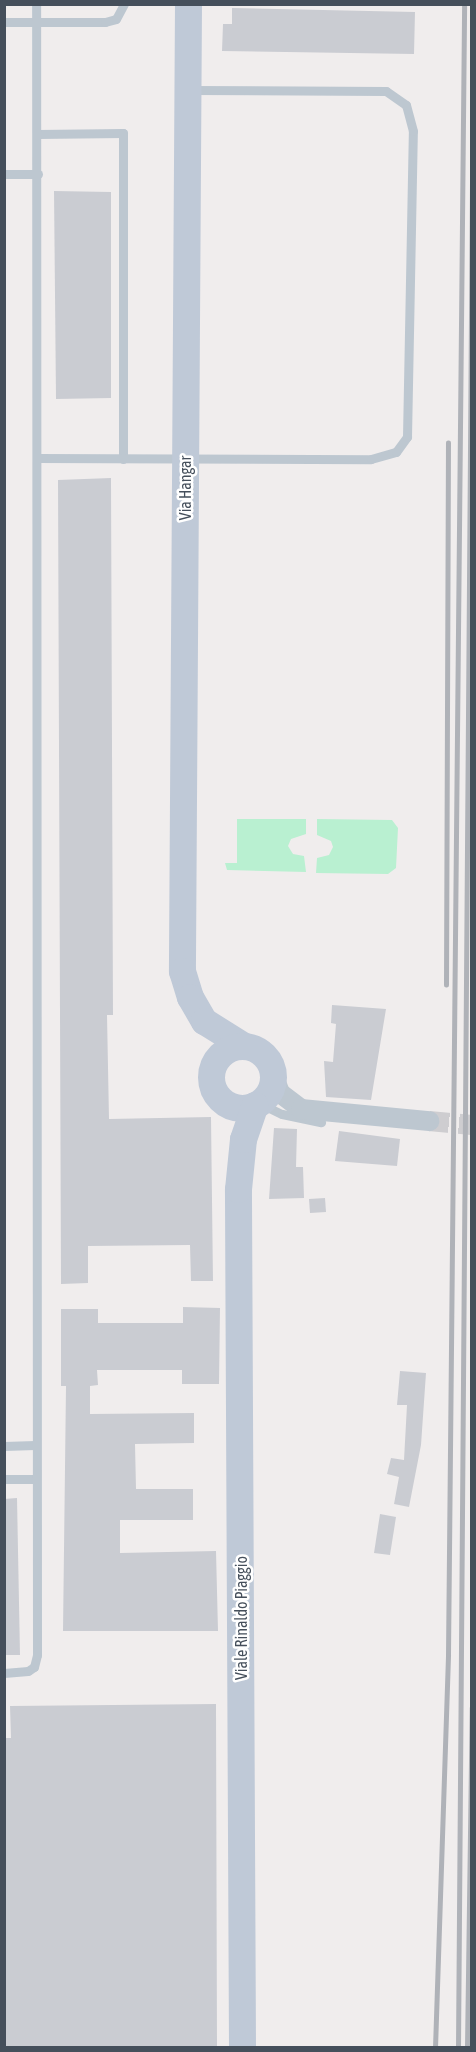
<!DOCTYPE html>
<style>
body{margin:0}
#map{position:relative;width:476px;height:2052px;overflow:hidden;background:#f0eded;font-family:"Asap Condensed",sans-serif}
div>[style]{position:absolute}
.green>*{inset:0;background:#b9f0d1}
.building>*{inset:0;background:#caccd2}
.street-tunnel>*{height:20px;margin-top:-10px;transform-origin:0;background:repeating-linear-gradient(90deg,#cecdd0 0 20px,transparent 0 30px)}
.lane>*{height:9px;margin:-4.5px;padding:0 4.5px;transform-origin:4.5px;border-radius:4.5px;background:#bdc7d0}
.street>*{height:20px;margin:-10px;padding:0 10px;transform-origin:10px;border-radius:10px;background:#bdc7d0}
.secondary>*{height:27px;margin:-13.5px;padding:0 13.5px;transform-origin:13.5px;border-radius:13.5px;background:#bfc9d7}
.secondary>.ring{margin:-13.5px;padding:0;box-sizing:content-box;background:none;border:27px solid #bfc9d7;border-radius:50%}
.rail>*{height:4.5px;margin:-2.25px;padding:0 2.25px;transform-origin:2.25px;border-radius:2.25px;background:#afb2b8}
span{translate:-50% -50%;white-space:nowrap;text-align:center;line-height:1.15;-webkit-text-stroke:5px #fff;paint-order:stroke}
.street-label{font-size:16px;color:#454f5b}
.frame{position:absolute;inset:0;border:6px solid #454f5b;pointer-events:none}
</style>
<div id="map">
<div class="green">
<i style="clip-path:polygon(237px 819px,306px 819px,306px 834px,291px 839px,288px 846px,293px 854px,304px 856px,306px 872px,227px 870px,225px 863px,237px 863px)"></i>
<i style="clip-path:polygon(317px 819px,392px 820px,398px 828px,396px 868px,388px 874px,316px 873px,317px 858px,329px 855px,333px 847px,331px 841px,317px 835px)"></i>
</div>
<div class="building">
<i style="clip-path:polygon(232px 8px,415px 12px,414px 54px,222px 51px,223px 24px,232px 24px)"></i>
<i style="clip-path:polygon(54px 191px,111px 192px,111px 398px,56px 399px)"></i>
<i style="clip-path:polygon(111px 478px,113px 1015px,107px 1015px,109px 1119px,211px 1117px,213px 1281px,191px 1281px,190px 1245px,88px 1246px,88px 1283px,61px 1284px,58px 480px)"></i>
<i style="clip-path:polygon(332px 1005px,386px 1009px,371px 1100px,326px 1097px,324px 1061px,333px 1062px,336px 1024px,331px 1023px)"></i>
<i style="clip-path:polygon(274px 1128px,297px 1129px,296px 1167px,303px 1167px,304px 1198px,269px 1199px)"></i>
<i style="clip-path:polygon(339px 1131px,400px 1139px,397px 1166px,335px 1161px)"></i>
<i style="clip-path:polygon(325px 1198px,326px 1212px,310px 1213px,309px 1199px)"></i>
<i style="clip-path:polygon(183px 1307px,220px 1308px,219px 1384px,182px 1384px,182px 1370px,97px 1370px,98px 1385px,90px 1386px,90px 1414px,194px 1413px,194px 1443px,135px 1444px,136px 1489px,193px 1489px,193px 1520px,120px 1520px,120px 1553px,216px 1551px,218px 1631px,63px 1631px,66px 1386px,61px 1386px,61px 1309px,98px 1309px,98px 1323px,183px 1323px)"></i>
<i style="clip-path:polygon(400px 1371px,426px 1373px,421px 1445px,409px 1507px,394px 1504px,399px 1477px,387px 1474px,391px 1458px,404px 1460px,407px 1405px,397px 1405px)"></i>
<i style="clip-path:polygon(17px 1498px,20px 1655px,4px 1655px,4px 1499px)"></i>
<i style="clip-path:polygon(380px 1514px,396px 1517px,390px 1555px,374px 1553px)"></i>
<i style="clip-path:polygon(216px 1704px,217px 2048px,4px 2048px,4px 1738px,11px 1738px,10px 1706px)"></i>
</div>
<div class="street-tunnel">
<i style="left:429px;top:1121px;width:43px;rotate:5.3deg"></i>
</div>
<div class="lane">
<i style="left:4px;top:22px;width:101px"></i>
<i style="left:105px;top:22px;width:11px;rotate:-15deg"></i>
<i style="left:116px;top:19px;width:17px;rotate:-62deg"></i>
<i style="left:38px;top:134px;width:85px;rotate:-0.7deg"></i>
<i style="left:123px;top:133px;width:326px;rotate:90deg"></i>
<i style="left:4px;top:174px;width:34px"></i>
<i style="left:37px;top:458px;width:334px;rotate:0.2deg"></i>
<i style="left:371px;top:459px;width:26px;rotate:-16deg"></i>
<i style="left:396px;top:452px;width:19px;rotate:-54deg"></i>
<i style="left:407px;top:437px;width:306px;rotate:-88.9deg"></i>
<i style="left:413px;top:131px;width:27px;rotate:-105deg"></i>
<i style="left:406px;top:105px;width:24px;rotate:-145deg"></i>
<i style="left:386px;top:91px;width:195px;rotate:-179.7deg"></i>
<i style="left:259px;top:1103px;width:25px;rotate:26deg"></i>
<i style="left:282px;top:1114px;width:40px;rotate:12deg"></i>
<i style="left:4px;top:1446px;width:31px;rotate:-2deg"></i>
<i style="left:4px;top:1479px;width:31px"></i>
<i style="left:4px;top:1673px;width:24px;rotate:-5deg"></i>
<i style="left:28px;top:1671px;width:7px;rotate:-34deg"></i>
<i style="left:34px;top:1667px;width:12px;rotate:-76deg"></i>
<i style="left:37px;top:1655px;width:1651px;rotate:-90.03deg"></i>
</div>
<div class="street">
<i style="left:272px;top:1071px;width:23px;rotate:70deg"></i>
<i style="left:280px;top:1093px;width:26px;rotate:37deg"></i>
<i style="left:301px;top:1109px;width:129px;rotate:5.4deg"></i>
</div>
<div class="secondary">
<i style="left:188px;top:4px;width:967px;rotate:90.36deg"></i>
<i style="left:182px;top:971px;width:27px;rotate:73deg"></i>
<i style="left:190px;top:997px;width:28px;rotate:60deg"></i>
<i style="left:204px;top:1021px;width:47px;rotate:32deg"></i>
<i class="ring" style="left:211px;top:1046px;width:35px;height:35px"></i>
<i style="left:242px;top:2048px;width:859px;rotate:-90.27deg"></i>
<i style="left:238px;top:1189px;width:50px;rotate:-84.3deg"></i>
<i style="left:243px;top:1139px;width:36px;rotate:-71deg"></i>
</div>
<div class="rail">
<i style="left:446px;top:985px;width:542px;rotate:-89.79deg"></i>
<i style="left:435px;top:2048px;width:393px;rotate:-88.1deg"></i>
<i style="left:448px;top:1655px;width:1651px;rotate:-89.44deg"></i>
<i style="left:458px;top:2048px;width:1881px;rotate:-89.57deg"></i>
<i style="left:467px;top:2048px;width:340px;rotate:-89.2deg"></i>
</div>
<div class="street-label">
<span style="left:185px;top:488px;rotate:-90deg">Via Hangar</span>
<span style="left:241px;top:1618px;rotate:-90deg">Viale Rinaldo Piaggio</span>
</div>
<div class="frame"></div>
</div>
